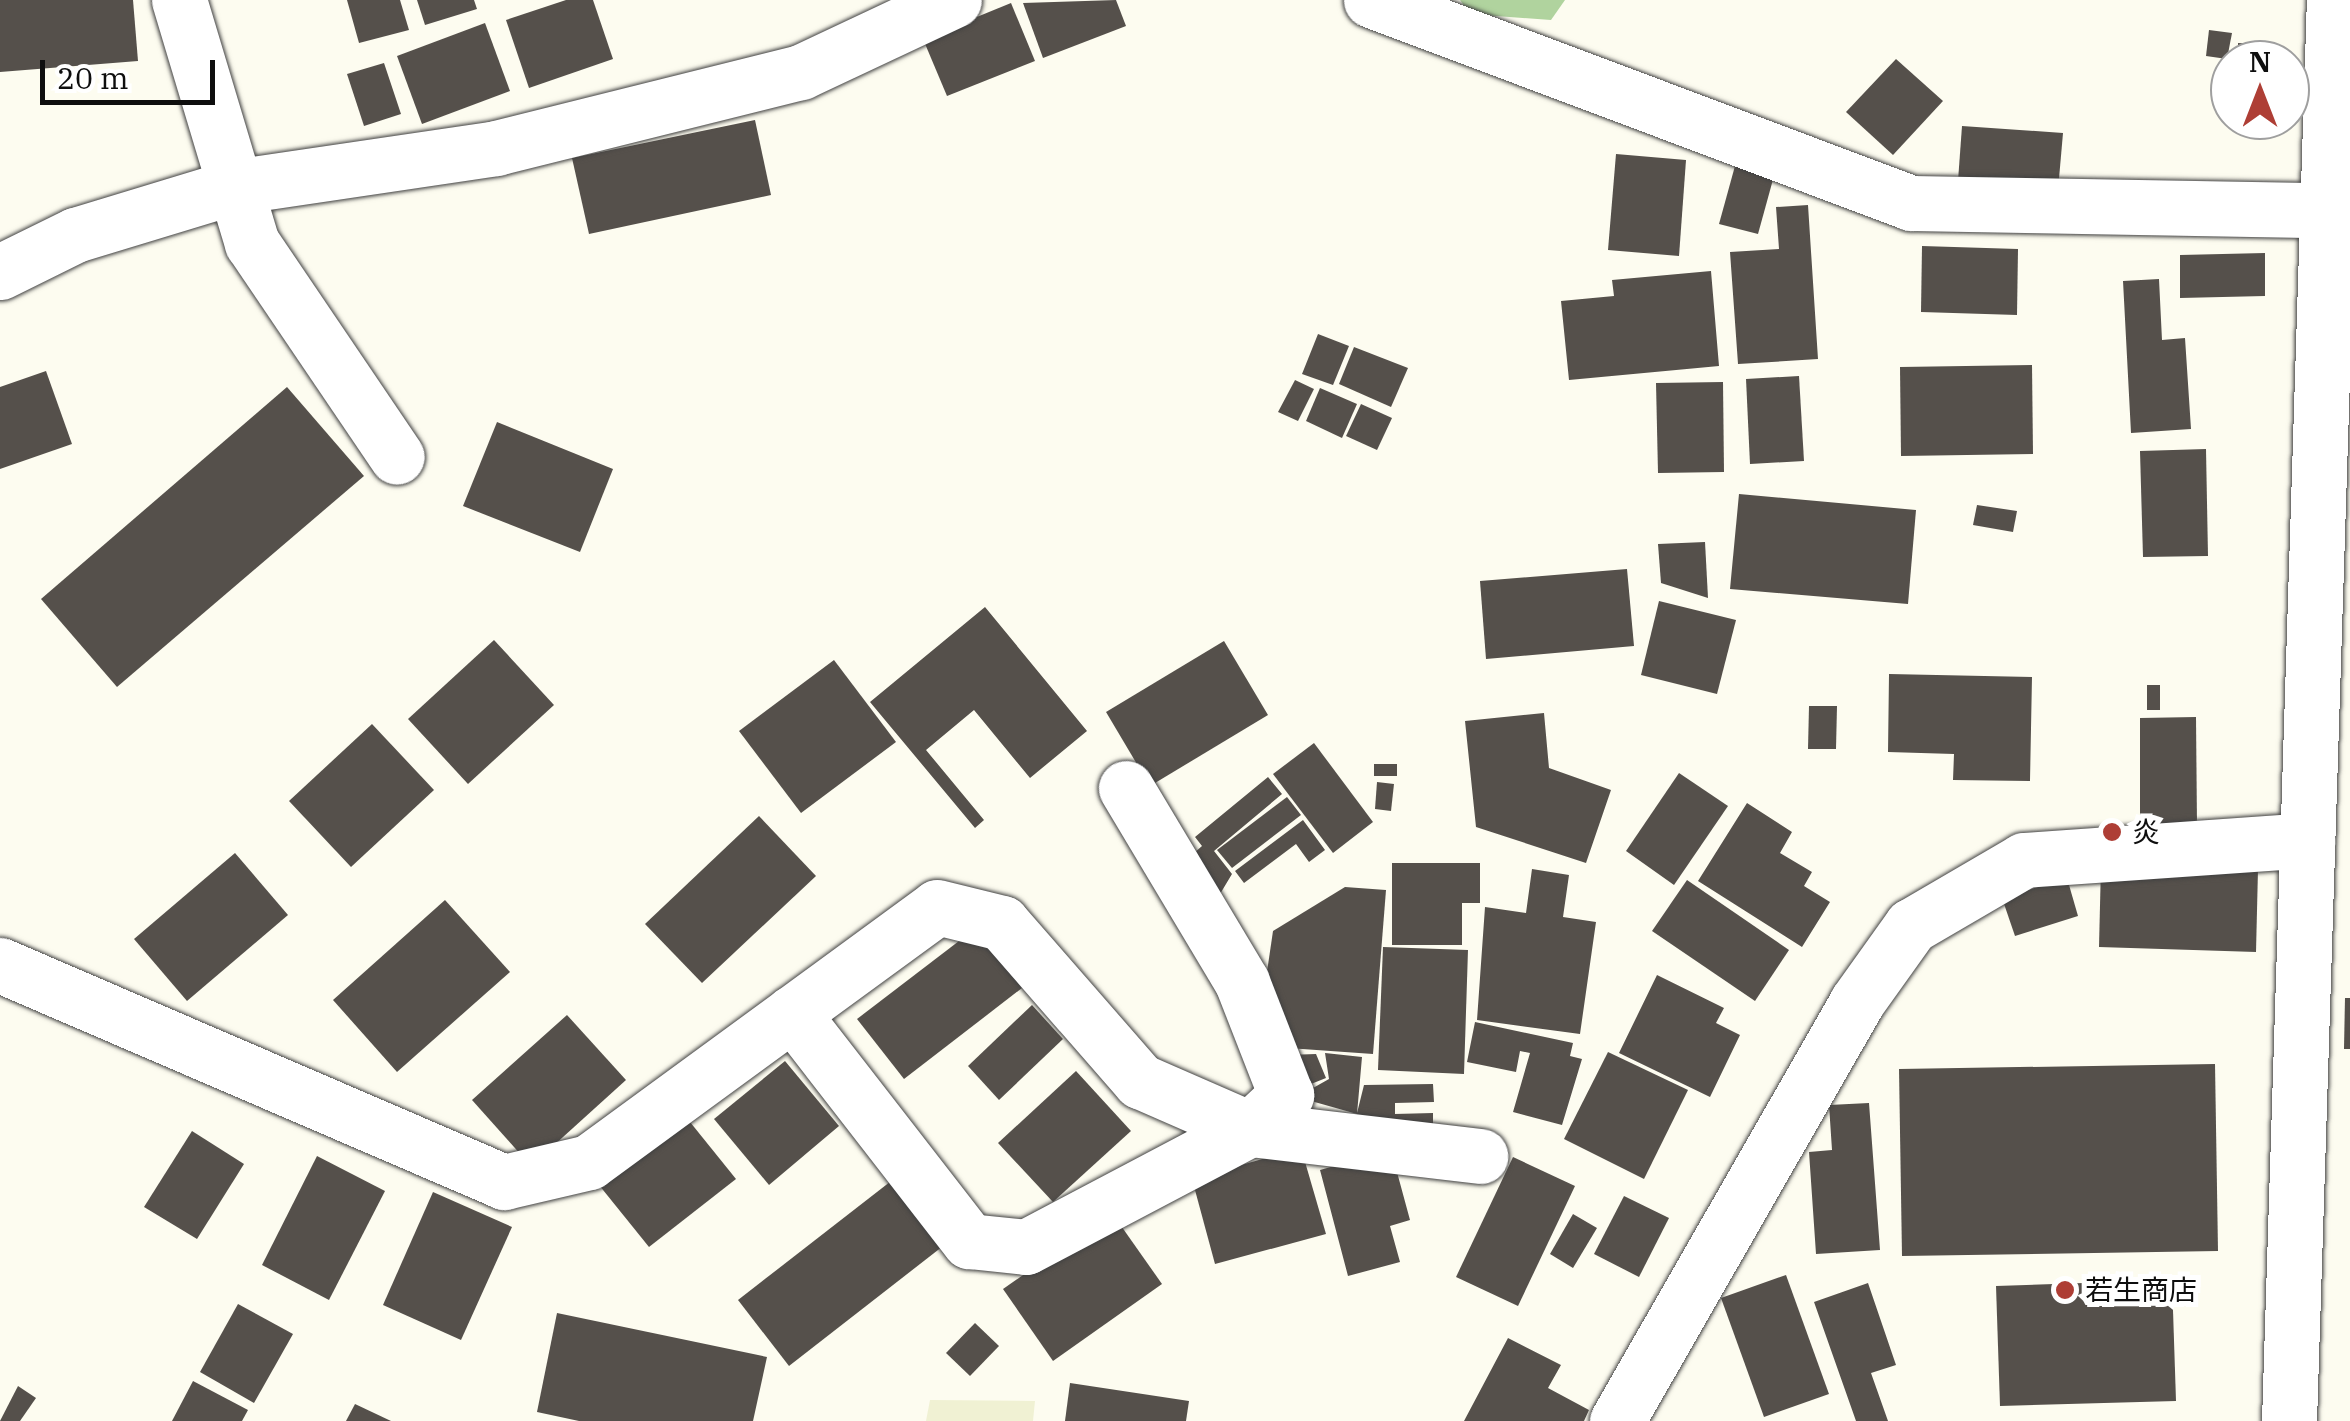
<!DOCTYPE html>
<meta charset="utf-8">
<style>
body{margin:0}
#map{position:relative;width:2350px;height:1421px;overflow:hidden;background:#fdfcf0;font-family:"IBM Plex Serif","Noto Sans JP",serif}
div>[style]{position:absolute}
.farmland>*{inset:0;background:#f0f1d3}
.forest>*{inset:0;background:#b0d39e}
.building>*{inset:0;background:#55504b}
.roads{filter:drop-shadow(0 0 2px #414141) drop-shadow(0 0 2px #414141)}
.minor>*{height:55px;margin:-27.5px;padding:0 27.5px;transform-origin:27.5px;border-radius:27.5px;background:#fff}
.dots>*{width:28px;height:28px;translate:-50% -50%;box-sizing:border-box;border:5px solid #fff;border-radius:50%}
span{translate:-50% -50%;white-space:nowrap;text-align:center;line-height:1.15;-webkit-text-stroke:10px #fff;paint-order:stroke}
.poi-label{font-size:28px;color:#0e0e0e}
.left{translate:0 -50%;text-align:left}
.north{position:absolute;left:2210px;top:40px;width:100px;height:100px;box-sizing:border-box;background:#fff;border:2px solid #9f9f9f;border-radius:50%;rotate:0deg;font-size:28px;font-weight:700;line-height:40px;text-align:center;color:#0e0e0e}
.north::after{content:'';display:block;margin:auto;width:35px;height:45px;background:#ae3e35;clip-path:polygon(50% 0,100% 100%,50% 72%,0 100%)}
.scale{position:absolute;left:40px;top:60px;width:175px;height:45px;box-sizing:border-box;border:5px solid #0e0e0e;border-top:0;padding-left:12px;font-size:30px;line-height:35px;white-space:nowrap;color:#0e0e0e;-webkit-text-stroke:8px #fff;paint-order:stroke}
</style>
<div id="map">
<div class="farmland">
<i style="clip-path:polygon(930px 1400px,1035px 1401px,1033px 1421px,926px 1421px)"></i>
</div>
<div class="forest">
<i style="clip-path:polygon(1460px 0,1565px 0,1551px 20px,1470px 14px)"></i>
</div>
<div class="building">
<i style="clip-path:polygon(0 0,133px 0,138px 61px,0 72px)"></i>
<i style="clip-path:polygon(347px 0,400px 0,409px 30px,359px 43px)"></i>
<i style="clip-path:polygon(417px 0,474px 0,477px 9px,425px 25px)"></i>
<i style="clip-path:polygon(566px 0,593px 0,613px 59px,529px 88px,506px 20px)"></i>
<i style="clip-path:polygon(1116px 0,1126px 26px,1043px 58px,1023px 3px)"></i>
<i style="clip-path:polygon(1011px 3px,1035px 61px,947px 96px,923px 39px)"></i>
<i style="clip-path:polygon(485px 23px,510px 91px,422px 124px,397px 56px)"></i>
<i style="clip-path:polygon(2209px 30px,2232px 33px,2227px 59px,2206px 56px)"></i>
<i style="clip-path:polygon(2238px 43px,2279px 45px,2279px 60px,2238px 60px)"></i>
<i style="clip-path:polygon(1896px 59px,1943px 101px,1893px 155px,1846px 112px)"></i>
<i style="clip-path:polygon(384px 63px,401px 114px,364px 126px,347px 74px)"></i>
<i style="clip-path:polygon(755px 120px,771px 195px,589px 234px,572px 158px)"></i>
<i style="clip-path:polygon(1962px 126px,2063px 133px,2058px 190px,1958px 181px)"></i>
<i style="clip-path:polygon(1616px 154px,1686px 160px,1679px 256px,1608px 250px)"></i>
<i style="clip-path:polygon(1738px 155px,1777px 165px,1758px 234px,1719px 224px)"></i>
<i style="clip-path:polygon(1808px 205px,1818px 359px,1738px 364px,1730px 252px,1779px 249px,1776px 207px)"></i>
<i style="clip-path:polygon(1922px 246px,2018px 249px,2017px 315px,1921px 312px)"></i>
<i style="clip-path:polygon(2265px 253px,2265px 296px,2180px 298px,2180px 255px)"></i>
<i style="clip-path:polygon(1711px 271px,1719px 366px,1569px 380px,1561px 301px,1614px 296px,1612px 280px)"></i>
<i style="clip-path:polygon(2159px 279px,2162px 340px,2185px 338px,2191px 429px,2131px 433px,2123px 281px)"></i>
<i style="clip-path:polygon(1318px 334px,1349px 346px,1333px 385px,1302px 374px)"></i>
<i style="clip-path:polygon(1354px 347px,1408px 368px,1391px 407px,1339px 384px)"></i>
<i style="clip-path:polygon(2032px 365px,2033px 454px,1901px 456px,1900px 367px)"></i>
<i style="clip-path:polygon(46px 371px,72px 444px,0 469px,0 387px)"></i>
<i style="clip-path:polygon(1799px 376px,1804px 461px,1750px 464px,1746px 379px)"></i>
<i style="clip-path:polygon(1295px 380px,1314px 389px,1298px 421px,1278px 412px)"></i>
<i style="clip-path:polygon(1723px 382px,1724px 472px,1658px 473px,1656px 383px)"></i>
<i style="clip-path:polygon(287px 387px,364px 476px,117px 687px,41px 599px)"></i>
<i style="clip-path:polygon(1320px 388px,1357px 404px,1342px 438px,1306px 421px)"></i>
<i style="clip-path:polygon(1361px 404px,1392px 418px,1377px 450px,1346px 436px)"></i>
<i style="clip-path:polygon(497px 422px,613px 469px,580px 552px,463px 506px)"></i>
<i style="clip-path:polygon(2206px 449px,2208px 556px,2143px 557px,2140px 451px)"></i>
<i style="clip-path:polygon(1739px 494px,1916px 510px,1908px 604px,1730px 589px)"></i>
<i style="clip-path:polygon(1977px 505px,2017px 511px,2013px 532px,1973px 525px)"></i>
<i style="clip-path:polygon(1705px 542px,1708px 598px,1661px 583px,1658px 544px)"></i>
<i style="clip-path:polygon(1627px 569px,1634px 646px,1486px 659px,1480px 581px)"></i>
<i style="clip-path:polygon(1659px 601px,1736px 620px,1717px 694px,1641px 675px)"></i>
<i style="clip-path:polygon(985px 607px,1087px 731px,1030px 778px,974px 710px,926px 750px,984px 820px,975px 828px,870px 702px)"></i>
<i style="clip-path:polygon(494px 640px,554px 705px,468px 784px,408px 719px)"></i>
<i style="clip-path:polygon(1224px 641px,1268px 715px,1150px 786px,1106px 712px)"></i>
<i style="clip-path:polygon(834px 660px,896px 742px,801px 813px,739px 731px)"></i>
<i style="clip-path:polygon(1889px 674px,2032px 677px,2030px 781px,1953px 780px,1954px 754px,1888px 752px)"></i>
<i style="clip-path:polygon(2147px 685px,2160px 685px,2160px 710px,2147px 710px)"></i>
<i style="clip-path:polygon(1809px 706px,1837px 706px,1836px 749px,1808px 749px)"></i>
<i style="clip-path:polygon(1544px 713px,1549px 768px,1611px 790px,1586px 863px,1476px 827px,1465px 721px)"></i>
<i style="clip-path:polygon(2196px 717px,2197px 825px,2140px 825px,2140px 718px)"></i>
<i style="clip-path:polygon(372px 724px,434px 790px,351px 867px,289px 801px)"></i>
<i style="clip-path:polygon(1314px 743px,1373px 822px,1333px 853px,1273px 774px)"></i>
<i style="clip-path:polygon(1374px 764px,1397px 764px,1397px 776px,1374px 776px)"></i>
<i style="clip-path:polygon(1679px 773px,1728px 806px,1674px 885px,1626px 851px)"></i>
<i style="clip-path:polygon(1268px 777px,1282px 794px,1214px 851px,1232px 874px,1217px 899px,1185px 861px,1202px 846px,1195px 837px)"></i>
<i style="clip-path:polygon(1377px 782px,1394px 784px,1391px 811px,1375px 809px)"></i>
<i style="clip-path:polygon(1287px 797px,1301px 815px,1232px 868px,1217px 850px)"></i>
<i style="clip-path:polygon(1747px 803px,1792px 832px,1780px 853px,1812px 872px,1804px 886px,1830px 902px,1802px 947px,1698px 881px)"></i>
<i style="clip-path:polygon(759px 816px,816px 876px,702px 983px,645px 924px)"></i>
<i style="clip-path:polygon(1303px 820px,1325px 850px,1309px 862px,1296px 844px,1244px 883px,1235px 871px)"></i>
<i style="clip-path:polygon(235px 853px,288px 915px,187px 1001px,134px 939px)"></i>
<i style="clip-path:polygon(1392px 863px,1480px 863px,1480px 903px,1462px 903px,1462px 945px,1392px 945px)"></i>
<i style="clip-path:polygon(2101px 864px,2258px 869px,2256px 952px,2099px 947px)"></i>
<i style="clip-path:polygon(1532px 869px,1569px 875px,1563px 917px,1596px 922px,1580px 1034px,1477px 1020px,1485px 907px,1526px 913px)"></i>
<i style="clip-path:polygon(2067px 878px,2078px 916px,2015px 936px,2002px 898px)"></i>
<i style="clip-path:polygon(1687px 880px,1789px 950px,1755px 1001px,1652px 931px)"></i>
<i style="clip-path:polygon(1345px 887px,1386px 890px,1373px 1054px,1274px 1047px,1262px 1006px,1273px 931px)"></i>
<i style="clip-path:polygon(445px 900px,510px 972px,397px 1072px,333px 1000px)"></i>
<i style="clip-path:polygon(976px 928px,1022px 988px,904px 1079px,857px 1019px)"></i>
<i style="clip-path:polygon(1383px 947px,1468px 950px,1464px 1074px,1378px 1070px)"></i>
<i style="clip-path:polygon(1657px 975px,1724px 1008px,1716px 1023px,1740px 1035px,1710px 1097px,1619px 1053px)"></i>
<i style="clip-path:polygon(2345px 998px,2350px 998px,2350px 1049px,2344px 1049px)"></i>
<i style="clip-path:polygon(1032px 1005px,1063px 1039px,999px 1100px,968px 1066px)"></i>
<i style="clip-path:polygon(567px 1015px,626px 1080px,531px 1166px,472px 1100px)"></i>
<i style="clip-path:polygon(1475px 1022px,1573px 1043px,1570px 1056px,1582px 1059px,1562px 1125px,1513px 1112px,1530px 1053px,1520px 1051px,1516px 1072px,1467px 1062px)"></i>
<i style="clip-path:polygon(1608px 1052px,1688px 1090px,1644px 1179px,1564px 1139px)"></i>
<i style="clip-path:polygon(1325px 1053px,1362px 1057px,1357px 1114px,1297px 1097px,1329px 1079px)"></i>
<i style="clip-path:polygon(1316px 1054px,1326px 1078px,1301px 1088px,1287px 1055px)"></i>
<i style="clip-path:polygon(785px 1061px,839px 1126px,769px 1185px,714px 1119px)"></i>
<i style="clip-path:polygon(2215px 1064px,2218px 1251px,1902px 1256px,1899px 1069px)"></i>
<i style="clip-path:polygon(1076px 1071px,1131px 1131px,1053px 1202px,998px 1143px)"></i>
<i style="clip-path:polygon(1433px 1084px,1434px 1102px,1395px 1103px,1395px 1114px,1433px 1113px,1433px 1127px,1355px 1121px,1364px 1085px)"></i>
<i style="clip-path:polygon(1869px 1103px,1880px 1250px,1816px 1254px,1809px 1152px,1832px 1150px,1829px 1105px)"></i>
<i style="clip-path:polygon(686px 1117px,736px 1179px,649px 1247px,599px 1185px)"></i>
<i style="clip-path:polygon(192px 1131px,244px 1164px,197px 1239px,144px 1207px)"></i>
<i style="clip-path:polygon(1301px 1148px,1326px 1234px,1215px 1264px,1192px 1179px)"></i>
<i style="clip-path:polygon(1391px 1150px,1410px 1220px,1390px 1226px,1400px 1262px,1348px 1276px,1320px 1170px)"></i>
<i style="clip-path:polygon(317px 1156px,385px 1191px,329px 1300px,262px 1265px)"></i>
<i style="clip-path:polygon(1513px 1157px,1575px 1186px,1518px 1306px,1456px 1277px)"></i>
<i style="clip-path:polygon(895px 1178px,947px 1243px,789px 1366px,738px 1300px)"></i>
<i style="clip-path:polygon(433px 1192px,512px 1227px,461px 1340px,383px 1305px)"></i>
<i style="clip-path:polygon(1624px 1196px,1669px 1218px,1639px 1277px,1594px 1254px)"></i>
<i style="clip-path:polygon(1112px 1213px,1162px 1284px,1053px 1361px,1003px 1289px)"></i>
<i style="clip-path:polygon(1573px 1214px,1597px 1228px,1573px 1268px,1550px 1254px)"></i>
<i style="clip-path:polygon(1786px 1275px,1829px 1394px,1764px 1417px,1721px 1298px)"></i>
<i style="clip-path:polygon(2172px 1280px,2176px 1401px,2000px 1406px,1996px 1286px)"></i>
<i style="clip-path:polygon(1868px 1283px,1896px 1365px,1871px 1373px,1888px 1421px,1856px 1421px,1814px 1302px)"></i>
<i style="clip-path:polygon(238px 1304px,293px 1334px,254px 1403px,200px 1372px)"></i>
<i style="clip-path:polygon(557px 1313px,767px 1357px,753px 1421px,579px 1421px,537px 1412px)"></i>
<i style="clip-path:polygon(975px 1323px,999px 1346px,970px 1376px,946px 1353px)"></i>
<i style="clip-path:polygon(1508px 1338px,1561px 1365px,1548px 1388px,1589px 1410px,1584px 1421px,1464px 1421px)"></i>
<i style="clip-path:polygon(193px 1381px,248px 1410px,242px 1421px,172px 1421px)"></i>
<i style="clip-path:polygon(1070px 1383px,1189px 1401px,1186px 1421px,1065px 1421px)"></i>
<i style="clip-path:polygon(18px 1386px,36px 1398px,20px 1421px,0 1421px)"></i>
<i style="clip-path:polygon(355px 1404px,391px 1421px,346px 1421px)"></i>
</div>
<div class="roads">
<div class="minor">
<i style="left:179px;top:0;width:254px;rotate:73.3deg"></i>
<i style="left:252px;top:243px;width:258px;rotate:55.9deg"></i>
<i style="left:1371px;top:0;width:577px;rotate:20.6deg"></i>
<i style="left:1911px;top:203px;width:412px;rotate:1deg"></i>
<i style="left:0;top:272px;width:84px;rotate:-26.3deg"></i>
<i style="left:75px;top:235px;width:165px;rotate:-16.9deg"></i>
<i style="left:233px;top:187px;width:266px;rotate:-8.4deg"></i>
<i style="left:496px;top:148px;width:314px;rotate:-14deg"></i>
<i style="left:801px;top:72px;width:169px;rotate:-25.2deg"></i>
<i style="left:0;top:965px;width:549px;rotate:23.29deg"></i>
<i style="left:504px;top:1182px;width:87px;rotate:-13.2deg"></i>
<i style="left:589px;top:1162px;width:431px;rotate:-36.2deg"></i>
<i style="left:937px;top:907px;width:67px;rotate:13.8deg"></i>
<i style="left:1002px;top:923px;width:210px;rotate:48.9deg"></i>
<i style="left:1140px;top:1081px;width:120px;rotate:23.6deg"></i>
<i style="left:1250px;top:1129px;width:232px;rotate:6.7deg"></i>
<i style="left:792px;top:1013px;width:289px;rotate:52.2deg"></i>
<i style="left:969px;top:1241px;width:57px;rotate:6deg"></i>
<i style="left:1026px;top:1247px;width:253px;rotate:-27.8deg"></i>
<i style="left:1250px;top:1129px;width:50px;rotate:-43.4deg"></i>
<i style="left:1286px;top:1095px;width:121px;rotate:-111.3deg"></i>
<i style="left:1242px;top:982px;width:226px;rotate:-120.9deg"></i>
<i style="left:1617px;top:1421px;width:482px;rotate:-60.2deg"></i>
<i style="left:1856px;top:1003px;width:95px;rotate:-54.5deg"></i>
<i style="left:1911px;top:926px;width:131px;rotate:-30.3deg"></i>
<i style="left:2024px;top:860px;width:284px;rotate:-4deg"></i>
<i style="left:2289px;top:1421px;width:1422px;rotate:-88.19deg"></i>
</div>
</div>
<div class="dots">
<i style="left:2112px;top:832px;background:#ae3e35"></i>
<i style="left:2065px;top:1290px;background:#ae3e35"></i>
</div>
<div class="poi-label">
<span class="left" style="left:2132px;top:832px">炎</span>
<span class="left" style="left:2085px;top:1290px">若生商店</span>
</div>
<div class="north">N</div>
<div class="scale">20 m</div>
</div>
